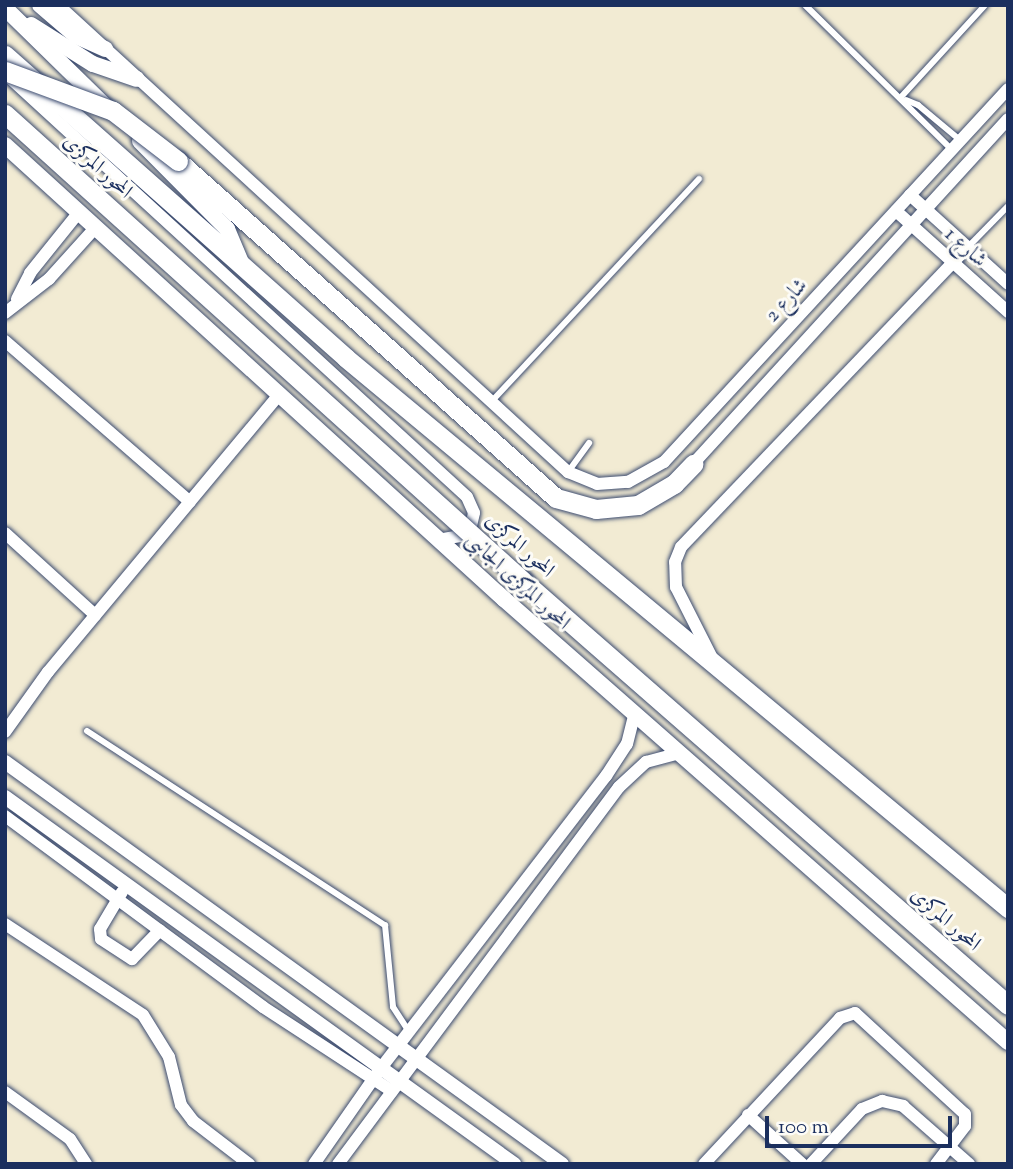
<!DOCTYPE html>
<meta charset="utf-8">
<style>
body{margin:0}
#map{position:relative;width:1013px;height:1169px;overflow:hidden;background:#f2ebd3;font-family:"Sorts Mill Goudy",Amiri,serif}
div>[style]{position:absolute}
.roads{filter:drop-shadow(0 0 2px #3b4b70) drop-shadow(0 0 2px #3b4b70)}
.service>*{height:6px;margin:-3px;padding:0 3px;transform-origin:3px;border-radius:3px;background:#fff}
.minor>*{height:12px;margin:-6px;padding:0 6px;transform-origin:6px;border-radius:6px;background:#fff}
.tertiary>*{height:14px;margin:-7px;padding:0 7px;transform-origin:7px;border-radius:7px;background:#fff}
.secondary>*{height:16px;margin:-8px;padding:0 8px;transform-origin:8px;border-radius:8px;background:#fff}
.trunk>*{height:19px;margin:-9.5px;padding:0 9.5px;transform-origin:9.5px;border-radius:9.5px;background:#fff}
.bridges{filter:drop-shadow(0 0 2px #3b4b70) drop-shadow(0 0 2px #3b4b70)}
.trunk-bridge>*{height:19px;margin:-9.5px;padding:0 9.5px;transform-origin:9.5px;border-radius:9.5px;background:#fff}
span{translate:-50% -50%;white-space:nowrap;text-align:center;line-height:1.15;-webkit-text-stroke:6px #fdfcf7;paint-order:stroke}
.street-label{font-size:21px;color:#1b2f5e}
.frame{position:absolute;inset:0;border:7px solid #1b2f5e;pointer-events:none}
.scale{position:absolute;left:765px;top:1116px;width:187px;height:32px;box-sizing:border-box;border:4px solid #1b2f5e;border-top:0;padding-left:9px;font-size:21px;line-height:24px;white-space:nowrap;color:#1b2f5e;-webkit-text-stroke:5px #fdfcf7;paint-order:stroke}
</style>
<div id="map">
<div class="roads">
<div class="service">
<i style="left:805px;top:5px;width:205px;rotate:44.6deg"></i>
<i style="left:902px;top:96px;width:123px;rotate:-47.6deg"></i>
<i style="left:906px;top:100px;width:13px;rotate:23deg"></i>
<i style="left:918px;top:105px;width:55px;rotate:39.8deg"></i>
<i style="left:968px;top:247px;width:57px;rotate:-45.7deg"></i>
<i style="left:491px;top:402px;width:305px;rotate:-47deg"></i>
<i style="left:568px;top:472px;width:36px;rotate:-54deg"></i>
<i style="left:87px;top:731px;width:356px;rotate:33.1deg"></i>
<i style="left:385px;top:925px;width:82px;rotate:84.4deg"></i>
<i style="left:393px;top:1007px;width:30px;rotate:57deg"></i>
</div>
<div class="minor">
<i style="left:58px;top:5px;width:692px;rotate:42.48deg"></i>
<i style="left:568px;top:472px;width:31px;rotate:22deg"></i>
<i style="left:597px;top:484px;width:31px;rotate:-4deg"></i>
<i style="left:628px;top:482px;width:41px;rotate:-29.1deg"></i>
<i style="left:664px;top:462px;width:507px;rotate:-47.32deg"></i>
<i style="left:9px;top:77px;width:621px;rotate:42.52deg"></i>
<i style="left:467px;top:497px;width:17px;rotate:66deg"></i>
<i style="left:474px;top:513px;width:13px;rotate:103deg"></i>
<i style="left:471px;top:526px;width:15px;rotate:138deg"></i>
<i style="left:460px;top:536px;width:22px;rotate:170deg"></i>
<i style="left:910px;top:195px;width:132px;rotate:42.2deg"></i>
<i style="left:896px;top:211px;width:151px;rotate:42deg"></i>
<i style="left:17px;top:299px;width:29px;rotate:-63deg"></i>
<i style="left:30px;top:273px;width:78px;rotate:-51.2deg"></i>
<i style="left:5px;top:313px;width:56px;rotate:-37.7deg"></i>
<i style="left:49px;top:279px;width:70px;rotate:-47.9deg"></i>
<i style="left:5px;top:341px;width:245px;rotate:41deg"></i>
<i style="left:693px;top:464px;width:467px;rotate:-47.6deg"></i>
<i style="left:5px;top:533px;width:122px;rotate:42.3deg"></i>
<i style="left:711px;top:656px;width:77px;rotate:-116.9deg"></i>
<i style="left:676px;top:587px;width:25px;rotate:-92deg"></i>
<i style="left:675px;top:562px;width:16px;rotate:-68deg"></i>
<i style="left:681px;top:547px;width:414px;rotate:-46.3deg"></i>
<i style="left:5px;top:732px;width:74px;rotate:-54.4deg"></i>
<i style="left:48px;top:672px;width:361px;rotate:-50.2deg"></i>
<i style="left:5px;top:816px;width:321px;rotate:36.5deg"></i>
<i style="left:263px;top:1007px;width:154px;rotate:33.1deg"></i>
<i style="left:122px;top:892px;width:43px;rotate:120.7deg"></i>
<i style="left:100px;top:929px;width:10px;rotate:84deg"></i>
<i style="left:101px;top:939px;width:37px;rotate:33deg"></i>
<i style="left:132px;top:959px;width:40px;rotate:-46deg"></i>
<i style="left:5px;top:924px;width:165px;rotate:33.4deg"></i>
<i style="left:143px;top:1015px;width:49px;rotate:58.2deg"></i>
<i style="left:169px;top:1057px;width:49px;rotate:76deg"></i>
<i style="left:181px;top:1105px;width:20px;rotate:53deg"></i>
<i style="left:193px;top:1121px;width:71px;rotate:37.5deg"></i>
<i style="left:5px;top:1092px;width:80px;rotate:35.9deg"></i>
<i style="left:70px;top:1139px;width:30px;rotate:57deg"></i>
<i style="left:748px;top:1115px;width:73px;rotate:42.2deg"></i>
<i style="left:314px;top:1164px;width:117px;rotate:-55.1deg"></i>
<i style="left:381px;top:1068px;width:369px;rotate:-52.4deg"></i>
<i style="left:606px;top:776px;width:38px;rotate:-57deg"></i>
<i style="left:627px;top:744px;width:30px;rotate:-76deg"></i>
<i style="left:338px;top:1164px;width:470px;rotate:-53.3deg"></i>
<i style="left:619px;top:787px;width:37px;rotate:-43deg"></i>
<i style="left:646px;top:762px;width:35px;rotate:-15deg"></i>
<i style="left:704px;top:1164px;width:200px;rotate:-47deg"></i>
<i style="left:840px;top:1018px;width:16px;rotate:-18deg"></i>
<i style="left:855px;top:1013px;width:149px;rotate:42.6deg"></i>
<i style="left:965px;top:1114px;width:12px;rotate:90deg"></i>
<i style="left:965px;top:1126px;width:48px;rotate:127.3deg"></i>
<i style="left:811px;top:1164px;width:75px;rotate:-47.2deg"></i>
<i style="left:862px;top:1109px;width:22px;rotate:-22deg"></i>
<i style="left:882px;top:1101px;width:22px;rotate:13deg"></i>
<i style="left:903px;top:1106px;width:88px;rotate:41.3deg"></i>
</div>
<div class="tertiary">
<i style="left:5px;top:762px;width:687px;rotate:35.82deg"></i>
<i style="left:5px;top:797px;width:628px;rotate:35.79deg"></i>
</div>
<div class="secondary">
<i style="left:40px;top:5px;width:48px;rotate:40.7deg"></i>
<i style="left:76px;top:36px;width:32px;rotate:24deg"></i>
<i style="left:5px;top:8px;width:143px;rotate:44.4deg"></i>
<i style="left:31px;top:25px;width:73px;rotate:32.2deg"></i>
<i style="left:93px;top:64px;width:46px;rotate:18.8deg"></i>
<i style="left:140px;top:141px;width:124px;rotate:45.3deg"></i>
<i style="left:227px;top:229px;width:41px;rotate:67.2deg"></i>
<i style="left:5px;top:145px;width:675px;rotate:42.3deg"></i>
<i style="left:504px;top:599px;width:671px;rotate:41.31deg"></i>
</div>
<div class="trunk">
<i style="left:5px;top:55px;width:456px;rotate:41.6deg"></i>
<i style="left:346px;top:358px;width:861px;rotate:39.72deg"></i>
<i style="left:178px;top:161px;width:506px;rotate:41.72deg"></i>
<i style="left:556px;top:498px;width:41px;rotate:15.4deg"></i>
<i style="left:596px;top:509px;width:42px;rotate:-5.4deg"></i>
<i style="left:638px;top:505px;width:42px;rotate:-30.3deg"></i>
<i style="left:674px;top:484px;width:28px;rotate:-46deg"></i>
<i style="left:523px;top:581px;width:644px;rotate:41.16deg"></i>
</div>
</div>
<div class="bridges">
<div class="trunk-bridge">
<i style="left:5px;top:71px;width:115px;rotate:20.3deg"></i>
<i style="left:113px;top:111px;width:82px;rotate:37.6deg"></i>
<i style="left:5px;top:114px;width:697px;rotate:42.04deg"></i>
</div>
</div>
<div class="street-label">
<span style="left:97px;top:167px;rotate:42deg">المحور المركزى</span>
<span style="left:965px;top:248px;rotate:42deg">شارع 1</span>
<span style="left:787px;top:301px;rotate:-47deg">شارع 2</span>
<span style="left:519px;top:546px;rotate:42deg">المحور المركزى</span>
<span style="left:517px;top:582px;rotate:42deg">المحور المركزى الجانبى</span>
<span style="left:945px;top:920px;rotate:41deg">المحور المركزى</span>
</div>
<div class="frame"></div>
<div class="scale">100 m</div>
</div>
